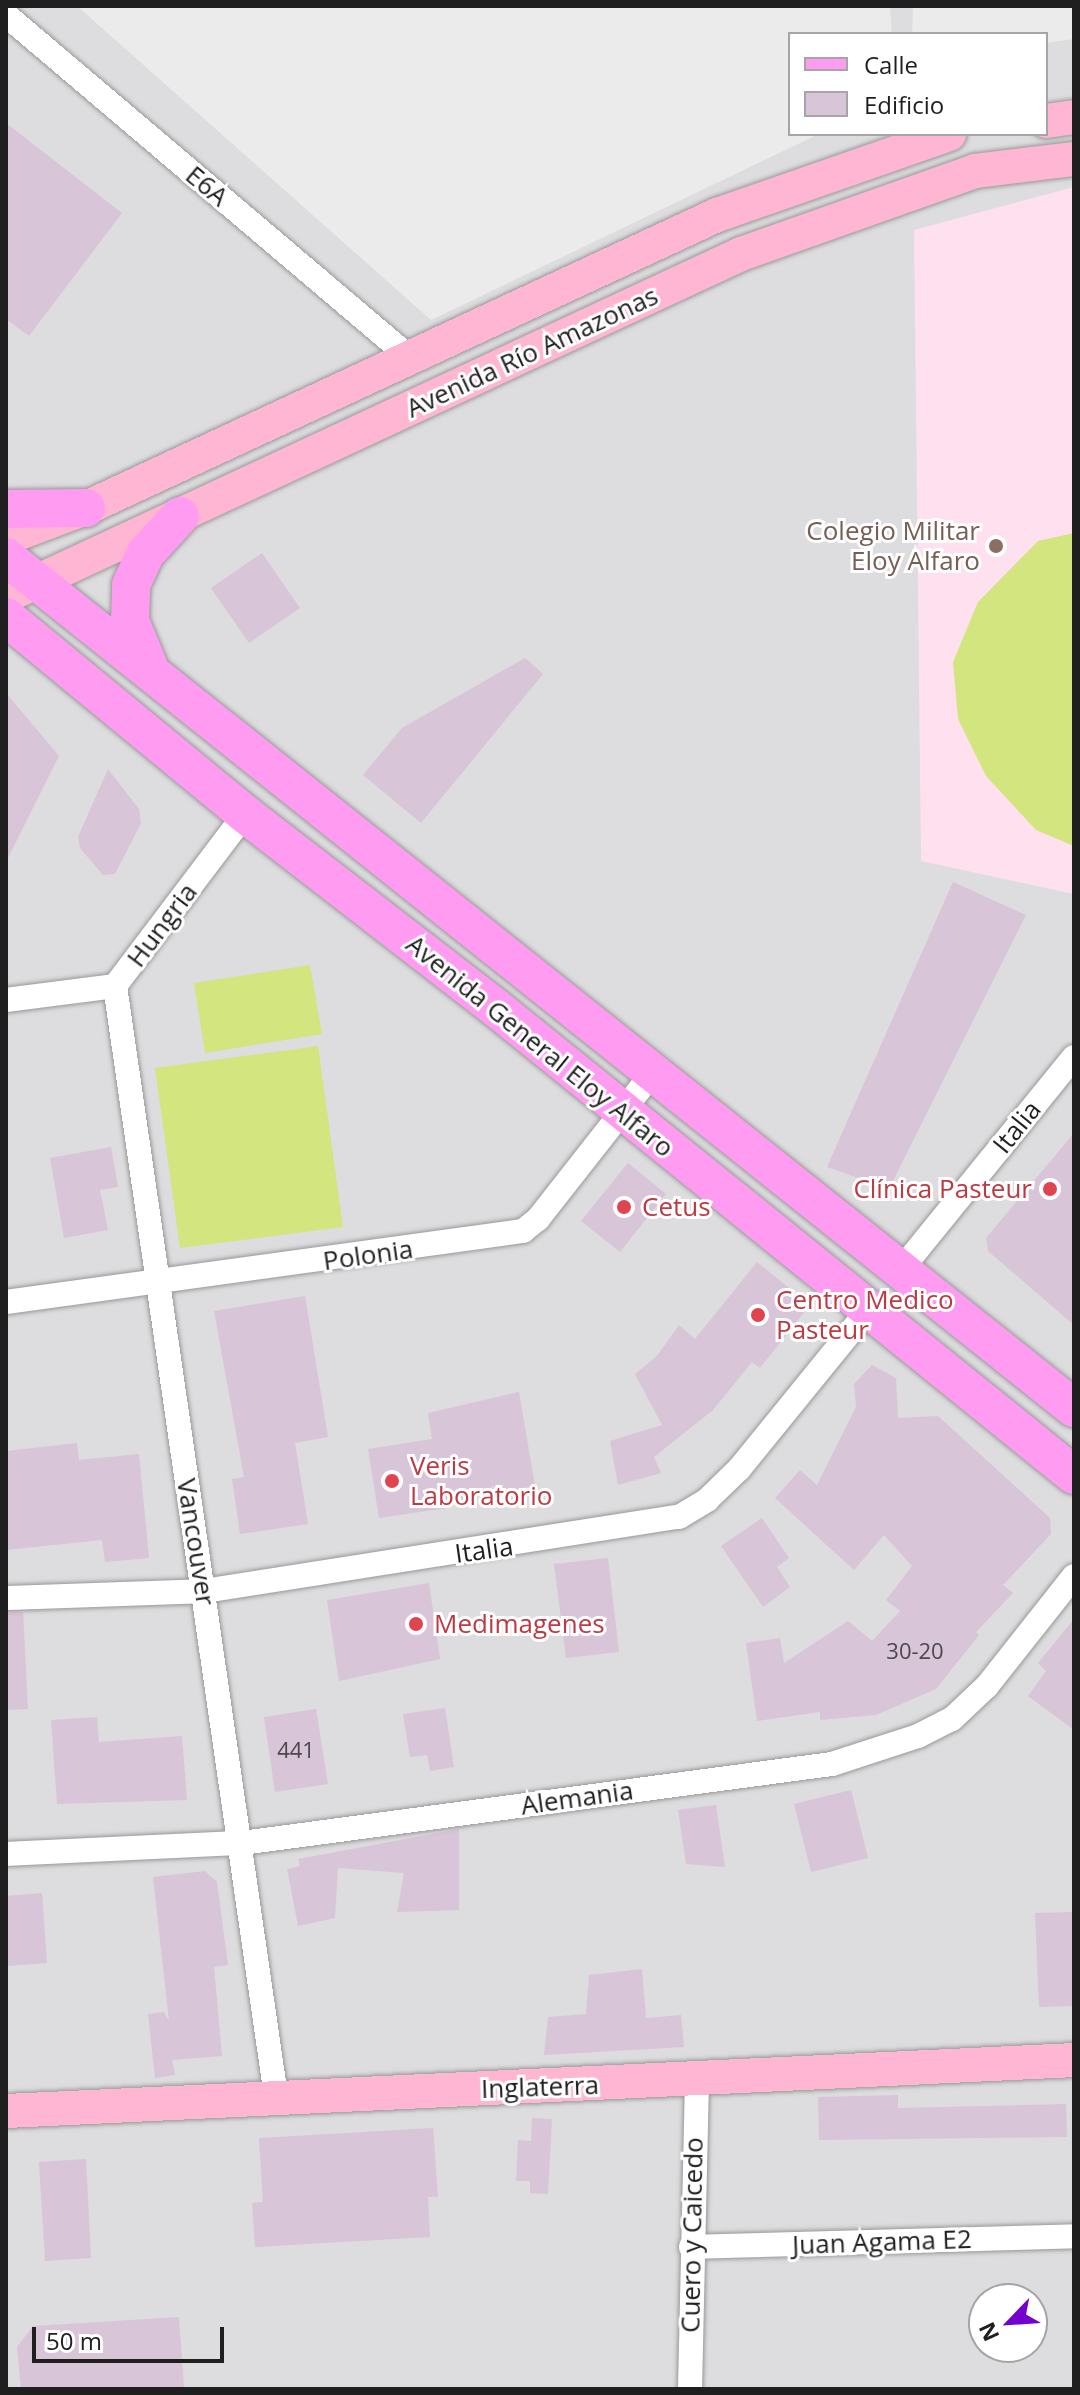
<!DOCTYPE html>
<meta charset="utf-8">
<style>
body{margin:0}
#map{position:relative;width:1080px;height:2395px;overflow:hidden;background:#f1e5ee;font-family:"Open Sans",sans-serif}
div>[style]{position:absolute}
.residential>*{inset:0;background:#dddcde}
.education>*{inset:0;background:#ffe0ee}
.pitch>*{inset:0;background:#d3e57e}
.parking>*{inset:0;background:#ebebeb}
.building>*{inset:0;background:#d8c5d8}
.roads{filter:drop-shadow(0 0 2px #999) drop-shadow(0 0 2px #999)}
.street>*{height:24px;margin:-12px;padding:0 12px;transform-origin:12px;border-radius:12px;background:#fff}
.secondary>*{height:34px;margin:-17px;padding:0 17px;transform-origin:17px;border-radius:17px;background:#feb6d2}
.primary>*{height:38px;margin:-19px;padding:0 19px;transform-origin:19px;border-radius:19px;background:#ff9cf2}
.dots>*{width:22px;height:22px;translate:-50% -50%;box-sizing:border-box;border:4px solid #fff;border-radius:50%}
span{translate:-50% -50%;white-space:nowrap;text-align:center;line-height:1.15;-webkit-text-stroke:6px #fff;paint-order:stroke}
.number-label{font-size:22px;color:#4d484d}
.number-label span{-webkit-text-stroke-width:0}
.street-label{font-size:26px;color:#1f1f1f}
.education-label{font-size:26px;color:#785e54}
.right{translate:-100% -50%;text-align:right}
.health-label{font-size:26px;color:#be3a42}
.left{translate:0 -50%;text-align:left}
.frame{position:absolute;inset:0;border:8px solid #1f1f1f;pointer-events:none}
.legend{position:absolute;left:788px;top:32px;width:260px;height:104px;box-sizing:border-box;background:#fff;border:2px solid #a5a5a5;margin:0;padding:10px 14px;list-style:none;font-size:24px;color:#1f1f1f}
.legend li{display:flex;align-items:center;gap:16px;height:40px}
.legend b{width:40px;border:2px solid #a5a5a5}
.north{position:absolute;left:968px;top:2283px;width:80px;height:80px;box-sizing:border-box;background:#fff;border:2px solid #a5a5a5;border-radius:50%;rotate:245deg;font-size:22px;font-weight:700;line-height:32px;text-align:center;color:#1f1f1f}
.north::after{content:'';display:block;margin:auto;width:28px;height:36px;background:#7400cf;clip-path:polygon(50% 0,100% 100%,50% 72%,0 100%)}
.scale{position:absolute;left:32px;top:2327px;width:192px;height:36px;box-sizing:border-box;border:4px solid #1f1f1f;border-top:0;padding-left:10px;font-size:24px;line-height:28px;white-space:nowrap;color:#1f1f1f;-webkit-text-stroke:6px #fff;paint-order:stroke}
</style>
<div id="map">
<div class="residential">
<i style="clip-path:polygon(evenodd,6px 6px,1074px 6px,1074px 2389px,6px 2389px,6px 6px,790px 34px,1046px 34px,1046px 134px,790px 134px,790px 34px,6px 6px,984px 2299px,1032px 2299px,1032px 2347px,984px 2347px,984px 2299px)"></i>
</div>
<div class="education">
<i style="clip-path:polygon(1074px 187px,1074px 894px,921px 861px,914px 230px)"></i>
</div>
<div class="pitch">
<i style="clip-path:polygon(1074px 533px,1074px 846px,1036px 830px,986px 776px,958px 719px,953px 662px,978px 602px,1038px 541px)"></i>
<i style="clip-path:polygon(310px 965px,322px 1034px,205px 1053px,194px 983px)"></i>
<i style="clip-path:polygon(318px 1046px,343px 1227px,180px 1248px,155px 1068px)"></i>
</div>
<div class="parking">
<i style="clip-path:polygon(77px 6px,890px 6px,892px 34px,790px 34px,790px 134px,819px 134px,431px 320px)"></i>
<i style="clip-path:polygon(913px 6px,1074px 6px,1074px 39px,1046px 43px,1046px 34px,912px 34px)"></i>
</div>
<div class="building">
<i style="clip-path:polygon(6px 123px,122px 213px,29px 336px,6px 319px)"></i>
<i style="clip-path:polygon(262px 553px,300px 608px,249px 643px,211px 588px)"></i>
<i style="clip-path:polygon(525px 658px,543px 674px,421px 823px,363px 775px,402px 728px)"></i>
<i style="clip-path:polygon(6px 693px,59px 756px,6px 862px)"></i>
<i style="clip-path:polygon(108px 769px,139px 809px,141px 823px,115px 874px,103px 875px,80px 848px,78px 837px)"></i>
<i style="clip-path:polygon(953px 882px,1026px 915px,889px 1189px,827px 1167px)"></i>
<i style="clip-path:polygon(1074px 1133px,1074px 1325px,988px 1251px,986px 1238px)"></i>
<i style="clip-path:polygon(111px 1147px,118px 1187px,100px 1190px,108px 1230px,64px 1238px,50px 1158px)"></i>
<i style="clip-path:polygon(628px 1163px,666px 1194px,620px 1252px,581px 1221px)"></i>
<i style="clip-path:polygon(757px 1262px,810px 1305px,760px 1368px,752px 1362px,713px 1410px,654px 1457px,661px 1473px,618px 1485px,610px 1441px,662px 1425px,635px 1374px,657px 1356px,679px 1325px,695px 1339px)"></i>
<i style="clip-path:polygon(305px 1296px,328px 1437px,295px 1443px,308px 1524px,240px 1534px,232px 1479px,244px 1477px,214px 1311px)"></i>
<i style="clip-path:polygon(872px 1365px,896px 1378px,898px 1418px,938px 1416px,1050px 1518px,1051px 1534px,1003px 1585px,1013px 1593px,976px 1632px,979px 1635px,936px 1689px,876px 1715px,820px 1720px,820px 1712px,757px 1721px,746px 1643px,780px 1638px,784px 1663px,848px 1621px,872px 1641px,900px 1611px,886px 1600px,912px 1566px,884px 1535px,854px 1570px,775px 1498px,800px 1470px,817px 1485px,856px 1407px,854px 1384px)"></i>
<i style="clip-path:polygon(519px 1392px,535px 1486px,495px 1493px,494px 1486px,447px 1508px,379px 1518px,368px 1449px,432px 1439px,428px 1413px)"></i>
<i style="clip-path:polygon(77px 1443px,79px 1460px,139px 1454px,149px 1558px,105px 1562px,102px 1540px,6px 1550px,6px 1451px)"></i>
<i style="clip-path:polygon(762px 1518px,789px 1558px,777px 1567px,790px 1587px,763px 1607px,721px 1546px)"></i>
<i style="clip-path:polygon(608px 1558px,619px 1652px,566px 1658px,554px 1564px)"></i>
<i style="clip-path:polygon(429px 1583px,440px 1659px,339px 1681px,327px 1600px)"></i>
<i style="clip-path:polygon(23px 1612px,28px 1709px,6px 1710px,6px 1613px)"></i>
<i style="clip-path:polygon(1074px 1619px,1074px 1730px,1028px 1696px,1046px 1671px,1038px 1663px)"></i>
<i style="clip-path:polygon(445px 1708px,454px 1767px,430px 1771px,427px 1755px,410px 1757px,403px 1714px)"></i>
<i style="clip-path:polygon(316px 1709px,328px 1784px,275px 1792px,264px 1717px)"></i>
<i style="clip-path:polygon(97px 1717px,99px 1742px,182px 1736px,187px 1800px,57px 1804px,51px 1720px)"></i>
<i style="clip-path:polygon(851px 1790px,868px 1858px,811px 1872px,794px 1804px)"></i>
<i style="clip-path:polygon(716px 1805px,725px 1867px,686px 1864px,678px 1810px)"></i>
<i style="clip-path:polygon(459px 1829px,459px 1910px,397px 1912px,404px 1873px,338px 1868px,335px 1918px,298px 1926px,287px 1869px,300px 1866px,298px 1859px)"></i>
<i style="clip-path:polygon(205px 1871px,217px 1882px,228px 1965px,214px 1967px,222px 2056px,172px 2060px,175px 2075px,155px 2078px,148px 2014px,164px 2012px,169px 2021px,153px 1877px)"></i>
<i style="clip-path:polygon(42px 1893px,47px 1963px,8px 1966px,6px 1896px)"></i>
<i style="clip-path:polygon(1074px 1912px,1074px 2006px,1039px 2007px,1035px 1913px)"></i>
<i style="clip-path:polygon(642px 1969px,646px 2018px,681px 2015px,684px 2047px,544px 2055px,548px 2017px,586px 2014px,589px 1975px)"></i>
<i style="clip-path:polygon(898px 2095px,898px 2108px,1066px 2104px,1067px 2137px,819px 2140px,818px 2097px)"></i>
<i style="clip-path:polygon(532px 2118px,552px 2119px,548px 2194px,530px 2193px,530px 2181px,516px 2181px,518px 2140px,531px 2141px)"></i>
<i style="clip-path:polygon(433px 2128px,438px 2197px,428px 2197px,430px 2237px,255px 2247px,252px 2203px,263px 2202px,259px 2138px)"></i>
<i style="clip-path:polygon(86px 2159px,91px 2258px,45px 2261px,39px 2162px)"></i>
<i style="clip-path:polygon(179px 2317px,184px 2389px,21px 2389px,17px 2347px,33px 2326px)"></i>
</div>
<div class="roads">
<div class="street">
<i style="left:6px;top:15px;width:527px;rotate:40.31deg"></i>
<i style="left:115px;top:986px;width:1123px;rotate:81.75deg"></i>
<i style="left:6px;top:1000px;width:110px;rotate:-7.3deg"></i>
<i style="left:115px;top:986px;width:216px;rotate:-52.9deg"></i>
<i style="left:899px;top:1272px;width:277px;rotate:-50.9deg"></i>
<i style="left:6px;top:1302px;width:522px;rotate:-7.82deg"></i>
<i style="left:523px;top:1231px;width:19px;rotate:-39deg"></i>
<i style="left:538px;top:1219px;width:188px;rotate:-51.9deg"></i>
<i style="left:6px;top:1598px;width:198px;rotate:-2deg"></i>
<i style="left:204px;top:1591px;width:481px;rotate:-8.9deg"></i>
<i style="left:679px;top:1517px;width:33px;rotate:-31deg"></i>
<i style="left:707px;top:1500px;width:45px;rotate:-44.1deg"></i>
<i style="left:739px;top:1469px;width:206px;rotate:-50.9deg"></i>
<i style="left:6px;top:1854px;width:236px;rotate:-2.7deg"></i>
<i style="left:242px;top:1843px;width:595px;rotate:-7.63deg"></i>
<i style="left:832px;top:1764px;width:90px;rotate:-18deg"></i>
<i style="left:918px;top:1736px;width:38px;rotate:-27deg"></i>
<i style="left:952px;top:1719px;width:48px;rotate:-43.3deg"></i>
<i style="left:987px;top:1686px;width:140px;rotate:-51.7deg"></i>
<i style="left:691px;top:2247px;width:383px;rotate:-1.6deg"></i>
<i style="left:690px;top:2389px;width:308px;rotate:-88.7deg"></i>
</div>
<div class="secondary">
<i style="left:1046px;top:121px;width:28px;rotate:-8deg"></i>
<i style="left:6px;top:538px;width:85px;rotate:-20.6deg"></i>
<i style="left:86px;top:508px;width:696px;rotate:-24.91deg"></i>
<i style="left:717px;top:215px;width:246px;rotate:-19.2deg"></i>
<i style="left:6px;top:596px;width:811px;rotate:-24.95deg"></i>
<i style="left:741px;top:254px;width:248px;rotate:-19.5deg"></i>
<i style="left:975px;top:171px;width:100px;rotate:-6.9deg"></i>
<i style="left:6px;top:2111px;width:1069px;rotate:-2.73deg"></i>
</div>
<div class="primary">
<i style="left:6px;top:509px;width:80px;rotate:-0.7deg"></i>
<i style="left:6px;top:557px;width:1366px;rotate:38.55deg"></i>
<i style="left:6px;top:617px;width:310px;rotate:39.5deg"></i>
<i style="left:245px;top:814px;width:317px;rotate:37.7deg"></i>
<i style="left:496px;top:1008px;width:743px;rotate:38.94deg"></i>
<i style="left:149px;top:667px;width:50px;rotate:-112.4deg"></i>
<i style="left:130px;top:621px;width:36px;rotate:-88deg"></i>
<i style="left:131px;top:585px;width:35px;rotate:-65deg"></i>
<i style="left:146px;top:553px;width:50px;rotate:-47.4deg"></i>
</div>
</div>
<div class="dots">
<i style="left:996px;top:546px;background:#8d6e63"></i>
<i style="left:1050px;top:1189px;background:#e0444e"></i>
<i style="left:624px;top:1207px;background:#e0444e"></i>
<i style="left:758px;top:1315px;background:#e0444e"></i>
<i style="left:392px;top:1481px;background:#e0444e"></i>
<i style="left:416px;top:1624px;background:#e0444e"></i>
</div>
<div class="number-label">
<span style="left:915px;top:1651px">30-20</span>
<span style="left:296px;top:1750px">441</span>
</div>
<div class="street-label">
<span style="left:207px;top:186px;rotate:40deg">E6A</span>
<span style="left:532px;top:352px;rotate:-25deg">Avenida Río Amazonas</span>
<span style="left:162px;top:925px;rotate:-53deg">Hungria</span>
<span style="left:540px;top:1046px;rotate:39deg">Avenida General Eloy Alfaro</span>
<span style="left:1017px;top:1127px;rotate:-51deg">Italia</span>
<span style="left:368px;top:1255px;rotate:-8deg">Polonia</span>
<span style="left:196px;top:1542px;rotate:81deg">Vancouver</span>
<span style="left:484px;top:1550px;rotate:-8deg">Italia</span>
<span style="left:577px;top:1798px;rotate:-8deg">Alemania</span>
<span style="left:540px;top:2087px;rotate:-2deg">Inglaterra</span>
<span style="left:692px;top:2235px;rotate:-89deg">Cuero y Caicedo</span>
<span style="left:882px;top:2242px;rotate:-2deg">Juan Agama E2</span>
</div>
<div class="education-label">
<span class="right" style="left:980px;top:546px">Colegio Militar<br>Eloy Alfaro</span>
</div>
<div class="health-label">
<span class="right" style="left:1032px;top:1189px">Clínica Pasteur</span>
<span class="left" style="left:642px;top:1207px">Cetus</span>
<span class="left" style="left:776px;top:1315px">Centro Medico<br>Pasteur</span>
<span class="left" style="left:410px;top:1481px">Veris<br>Laboratorio</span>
<span class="left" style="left:434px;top:1624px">Medimagenes</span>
</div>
<div class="frame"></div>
<ul class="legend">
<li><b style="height:10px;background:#ff9cf2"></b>Calle</li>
<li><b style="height:22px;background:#d8c5d8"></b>Edificio</li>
</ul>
<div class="north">N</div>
<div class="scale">50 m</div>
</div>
